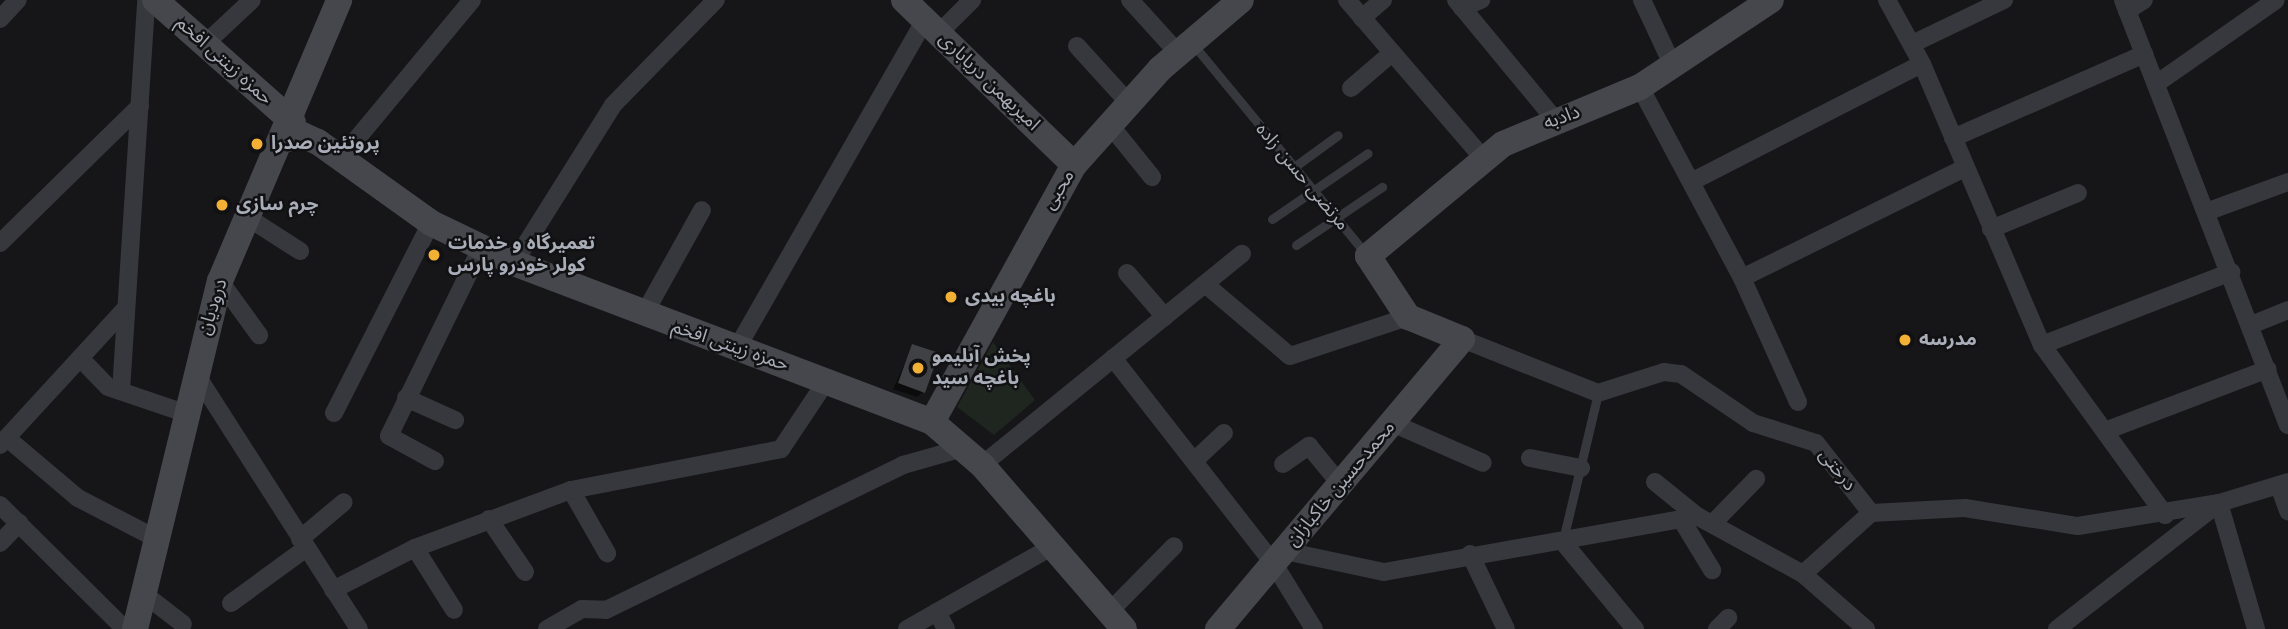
<!DOCTYPE html>
<meta charset="utf-8">
<style>
body{margin:0}
#map{position:relative;width:2288px;height:629px;overflow:hidden;background:#161618;font-family:"Varela Round","Noto Sans Arabic",sans-serif}
div>[style]{position:absolute}
.green>*{inset:0;background:#1e261f}
.shadow>*{inset:0;background:#0007}
.building>*{inset:0;background:#404145}
.lane>*{height:9px;margin:-4.5px;padding:0 4.5px;transform-origin:4.5px;border-radius:4.5px;background:#37383d}
.street>*{height:18px;margin:-9px;padding:0 9px;transform-origin:9px;border-radius:9px;background:#37383d}
.secondary>*{height:26px;margin:-13px;padding:0 13px;transform-origin:13px;border-radius:13px;background:#45474d}
.dots>*{width:19px;height:19px;translate:-50% -50%;box-sizing:border-box;border:4px solid #111113;border-radius:50%}
span{translate:-50% -50%;white-space:nowrap;text-align:center;line-height:1.15;-webkit-text-stroke:5px #111113;paint-order:stroke}
.street-label{font-size:19px;color:#a8adb8}
.poi-label{font-size:19px;color:#a8adb8;font-weight:700}
.left{translate:0 -50%;text-align:left}
</style>
<div id="map">
<div class="green">
<i style="clip-path:polygon(993px 342px,1035px 400px,994px 435px,957px 407px)"></i>
</div>
<div class="shadow">
<i style="clip-path:polygon(913px 346px,923px 392px,917px 397px,893px 389px)"></i>
</div>
<div class="building">
<i style="clip-path:polygon(912px 344px,939px 353px,925px 393px,898px 383px)"></i>
</div>
<div class="lane">
<i style="left:1192px;top:43px;width:273px;rotate:50.5deg"></i>
<i style="left:1294px;top:167px;width:54px;rotate:-36deg"></i>
<i style="left:1272px;top:219px;width:116px;rotate:-34.5deg"></i>
<i style="left:1296px;top:245px;width:104px;rotate:-34deg"></i>
<i style="left:1563px;top:540px;width:151px;rotate:-76.6deg"></i>
</div>
<div class="street">
<i style="left:1130px;top:0;width:72px;rotate:47.8deg"></i>
<i style="left:1347px;top:0;width:208px;rotate:49.3deg"></i>
<i style="left:1456px;top:0;width:157px;rotate:50.4deg"></i>
<i style="left:1642px;top:0;width:73px;rotate:64.8deg"></i>
<i style="left:1887px;top:0;width:73px;rotate:61.3deg"></i>
<i style="left:1922px;top:64px;width:306px;rotate:66.9deg"></i>
<i style="left:2042px;top:345px;width:210px;rotate:54.1deg"></i>
<i style="left:2123px;top:0;width:456px;rotate:68.8deg"></i>
<i style="left:1462px;top:8px;width:21px;rotate:-23deg"></i>
<i style="left:2127px;top:11px;width:20px;rotate:-33deg"></i>
<i style="left:1362px;top:18px;width:28px;rotate:-41deg"></i>
<i style="left:0;top:19px;width:26px;rotate:-47deg"></i>
<i style="left:939px;top:33px;width:47px;rotate:-45deg"></i>
<i style="left:205px;top:44px;width:64px;rotate:-43.1deg"></i>
<i style="left:1912px;top:44px;width:102px;rotate:-25.6deg"></i>
<i style="left:1077px;top:46px;width:76px;rotate:47.7deg"></i>
<i style="left:2156px;top:84px;width:146px;rotate:-35deg"></i>
<i style="left:1640px;top:87px;width:217px;rotate:61.9deg"></i>
<i style="left:1742px;top:278px;width:136px;rotate:65.7deg"></i>
<i style="left:1351px;top:88px;width:54px;rotate:-40.5deg"></i>
<i style="left:1110px;top:125px;width:67px;rotate:51.1deg"></i>
<i style="left:1953px;top:138px;width:209px;rotate:-23.7deg"></i>
<i style="left:355px;top:141px;width:183px;rotate:-50.3deg"></i>
<i style="left:1691px;top:182px;width:259px;rotate:-27.1deg"></i>
<i style="left:2206px;top:212px;width:87px;rotate:-20.1deg"></i>
<i style="left:247px;top:217px;width:63px;rotate:32.7deg"></i>
<i style="left:1991px;top:229px;width:94px;rotate:-22.5deg"></i>
<i style="left:0;top:243px;width:196px;rotate:-44.4deg"></i>
<i style="left:514px;top:263px;width:186px;rotate:-57.9deg"></i>
<i style="left:613px;top:105px;width:147px;rotate:-45.6deg"></i>
<i style="left:1127px;top:273px;width:58px;rotate:49.2deg"></i>
<i style="left:1742px;top:278px;width:249px;rotate:-26.3deg"></i>
<i style="left:220px;top:281px;width:67px;rotate:54.2deg"></i>
<i style="left:1205px;top:284px;width:111px;rotate:40.3deg"></i>
<i style="left:1290px;top:356px;width:124px;rotate:-18.3deg"></i>
<i style="left:643px;top:316px;width:121px;rotate:-60.9deg"></i>
<i style="left:2251px;top:325px;width:40px;rotate:-22deg"></i>
<i style="left:1462px;top:339px;width:146px;rotate:21.7deg"></i>
<i style="left:1598px;top:393px;width:69px;rotate:-17.7deg"></i>
<i style="left:1664px;top:372px;width:17px;rotate:7deg"></i>
<i style="left:1681px;top:374px;width:87px;rotate:34.2deg"></i>
<i style="left:1753px;top:423px;width:66px;rotate:17.6deg"></i>
<i style="left:1816px;top:443px;width:89px;rotate:51.8deg"></i>
<i style="left:1871px;top:513px;width:94px;rotate:-3deg"></i>
<i style="left:1965px;top:508px;width:114px;rotate:9.1deg"></i>
<i style="left:2078px;top:526px;width:143px;rotate:-9.3deg"></i>
<i style="left:2219px;top:503px;width:72px;rotate:-16.9deg"></i>
<i style="left:2042px;top:345px;width:203px;rotate:-21.1deg"></i>
<i style="left:737px;top:348px;width:378px;rotate:-60.2deg"></i>
<i style="left:80px;top:358px;width:40px;rotate:46deg"></i>
<i style="left:108px;top:387px;width:81px;rotate:18.7deg"></i>
<i style="left:1113px;top:358px;width:261px;rotate:52deg"></i>
<i style="left:1274px;top:564px;width:76px;rotate:58.4deg"></i>
<i style="left:194px;top:371px;width:306px;rotate:57.4deg"></i>
<i style="left:121px;top:391px;width:392px;rotate:-86.3deg"></i>
<i style="left:406px;top:398px;width:54px;rotate:24.2deg"></i>
<i style="left:334px;top:413px;width:213px;rotate:-63deg"></i>
<i style="left:1392px;top:423px;width:99px;rotate:23.7deg"></i>
<i style="left:2105px;top:431px;width:174px;rotate:-20.8deg"></i>
<i style="left:7px;top:438px;width:93px;rotate:40.2deg"></i>
<i style="left:78px;top:498px;width:89px;rotate:27.4deg"></i>
<i style="left:0;top:445px;width:185px;rotate:-47.4deg"></i>
<i style="left:1530px;top:458px;width:52px;rotate:11.1deg"></i>
<i style="left:435px;top:461px;width:52px;rotate:-151.5deg"></i>
<i style="left:389px;top:436px;width:209px;rotate:-63.9deg"></i>
<i style="left:1194px;top:461px;width:41px;rotate:-43deg"></i>
<i style="left:1283px;top:464px;width:32px;rotate:-35deg"></i>
<i style="left:1309px;top:446px;width:50px;rotate:50.6deg"></i>
<i style="left:982px;top:465px;width:335px;rotate:-39.1deg"></i>
<i style="left:1655px;top:482px;width:54px;rotate:39deg"></i>
<i style="left:2279px;top:486px;width:27px;rotate:70deg"></i>
<i style="left:571px;top:490px;width:73px;rotate:60.3deg"></i>
<i style="left:0;top:505px;width:176px;rotate:44.8deg"></i>
<i style="left:489px;top:519px;width:64px;rotate:55.8deg"></i>
<i style="left:1681px;top:519px;width:60px;rotate:58.7deg"></i>
<i style="left:1715px;top:521px;width:59px;rotate:-45.7deg"></i>
<i style="left:300px;top:539px;width:57px;rotate:-40.1deg"></i>
<i style="left:1563px;top:542px;width:113px;rotate:50.4deg"></i>
<i style="left:0;top:543px;width:28px;rotate:-46deg"></i>
<i style="left:415px;top:548px;width:73px;rotate:57.8deg"></i>
<i style="left:1285px;top:551px;width:101px;rotate:12deg"></i>
<i style="left:1384px;top:572px;width:318px;rotate:-10.1deg"></i>
<i style="left:1697px;top:516px;width:121px;rotate:28.7deg"></i>
<i style="left:1803px;top:574px;width:84px;rotate:41.1deg"></i>
<i style="left:1470px;top:554px;width:83px;rotate:64.4deg"></i>
<i style="left:1803px;top:574px;width:91px;rotate:-41.9deg"></i>
<i style="left:333px;top:590px;width:92px;rotate:-27.1deg"></i>
<i style="left:415px;top:548px;width:166px;rotate:-20.4deg"></i>
<i style="left:571px;top:490px;width:214px;rotate:-11deg"></i>
<i style="left:781px;top:449px;width:83px;rotate:-56.3deg"></i>
<i style="left:144px;top:594px;width:49px;rotate:37.6deg"></i>
<i style="left:231px;top:603px;width:92px;rotate:-36.1deg"></i>
<i style="left:1110px;top:611px;width:91px;rotate:-45.4deg"></i>
<i style="left:937px;top:612px;width:19px;rotate:62deg"></i>
<i style="left:547px;top:629px;width:40px;rotate:-29.7deg"></i>
<i style="left:582px;top:609px;width:24px;rotate:2deg"></i>
<i style="left:606px;top:610px;width:331px;rotate:-26deg"></i>
<i style="left:903px;top:465px;width:62px;rotate:-15.8deg"></i>
<i style="left:907px;top:629px;width:170px;rotate:-29.6deg"></i>
<i style="left:1717px;top:629px;width:16px;rotate:-45deg"></i>
<i style="left:2057px;top:629px;width:205px;rotate:-37.9deg"></i>
<i style="left:2219px;top:503px;width:131px;rotate:73.6deg"></i>
</div>
<div class="secondary">
<i style="left:155px;top:0;width:184px;rotate:41.5deg"></i>
<i style="left:904px;top:0;width:237px;rotate:44.1deg"></i>
<i style="left:284px;top:140px;width:19px;rotate:-16deg"></i>
<i style="left:302px;top:135px;width:17px;rotate:24deg"></i>
<i style="left:318px;top:142px;width:139px;rotate:35.6deg"></i>
<i style="left:431px;top:223px;width:92px;rotate:25.7deg"></i>
<i style="left:514px;top:263px;width:447px;rotate:20.8deg"></i>
<i style="left:932px;top:422px;width:66px;rotate:40.7deg"></i>
<i style="left:982px;top:465px;width:217px;rotate:49.1deg"></i>
<i style="left:932px;top:422px;width:294px;rotate:-61.1deg"></i>
<i style="left:1074px;top:165px;width:129px;rotate:-48.1deg"></i>
<i style="left:1160px;top:69px;width:106px;rotate:-40.4deg"></i>
<i style="left:135px;top:629px;width:358px;rotate:-76.3deg"></i>
<i style="left:220px;top:281px;width:305px;rotate:-67deg"></i>
<i style="left:1218px;top:629px;width:379px;rotate:-49.9deg"></i>
<i style="left:1462px;top:339px;width:58px;rotate:-157.8deg"></i>
<i style="left:1408px;top:317px;width:73px;rotate:-123.3deg"></i>
<i style="left:1368px;top:256px;width:175px;rotate:-39.7deg"></i>
<i style="left:1503px;top:144px;width:148px;rotate:-22.6deg"></i>
<i style="left:1640px;top:87px;width:157px;rotate:-33.6deg"></i>
</div>
<div class="dots">
<i style="left:257px;top:144px;background:#f2b134"></i>
<i style="left:222px;top:205px;background:#f2b134"></i>
<i style="left:434px;top:255px;background:#f2b134"></i>
<i style="left:951px;top:297px;background:#f2b134"></i>
<i style="left:1905px;top:340px;background:#f2b134"></i>
<i style="left:918px;top:368px;background:#f2b134"></i>
</div>
<div class="street-label">
<span style="left:224px;top:61px;rotate:42deg">حمزه زینتی افخم</span>
<span style="left:989px;top:82px;rotate:44deg">امیربهمن دریاباری</span>
<span style="left:1562px;top:118px;rotate:-20deg">دادبه</span>
<span style="left:1302px;top:177px;rotate:50deg">مرتضی حسن زاده</span>
<span style="left:1059px;top:190px;rotate:-58deg">محبی</span>
<span style="left:213px;top:307px;rotate:-72deg">درودیان</span>
<span style="left:730px;top:346px;rotate:19deg">حمزه زینتی افخم</span>
<span style="left:1837px;top:470px;rotate:52deg">درختی</span>
<span style="left:1341px;top:484px;rotate:-50deg">محمدحسین خاکبازان</span>
</div>
<div class="poi-label">
<span class="left" style="left:271px;top:144px">پروتئین صدرا</span>
<span class="left" style="left:236px;top:205px">چرم سازی</span>
<span class="left" style="left:448px;top:255px">تعمیرگاه و خدمات<br>کولر خودرو پارس</span>
<span class="left" style="left:965px;top:297px">باغچه بیدی</span>
<span class="left" style="left:1919px;top:340px">مدرسه</span>
<span class="left" style="left:932px;top:368px">پخش آبلیمو<br>باغچه سید</span>
</div>
</div>
